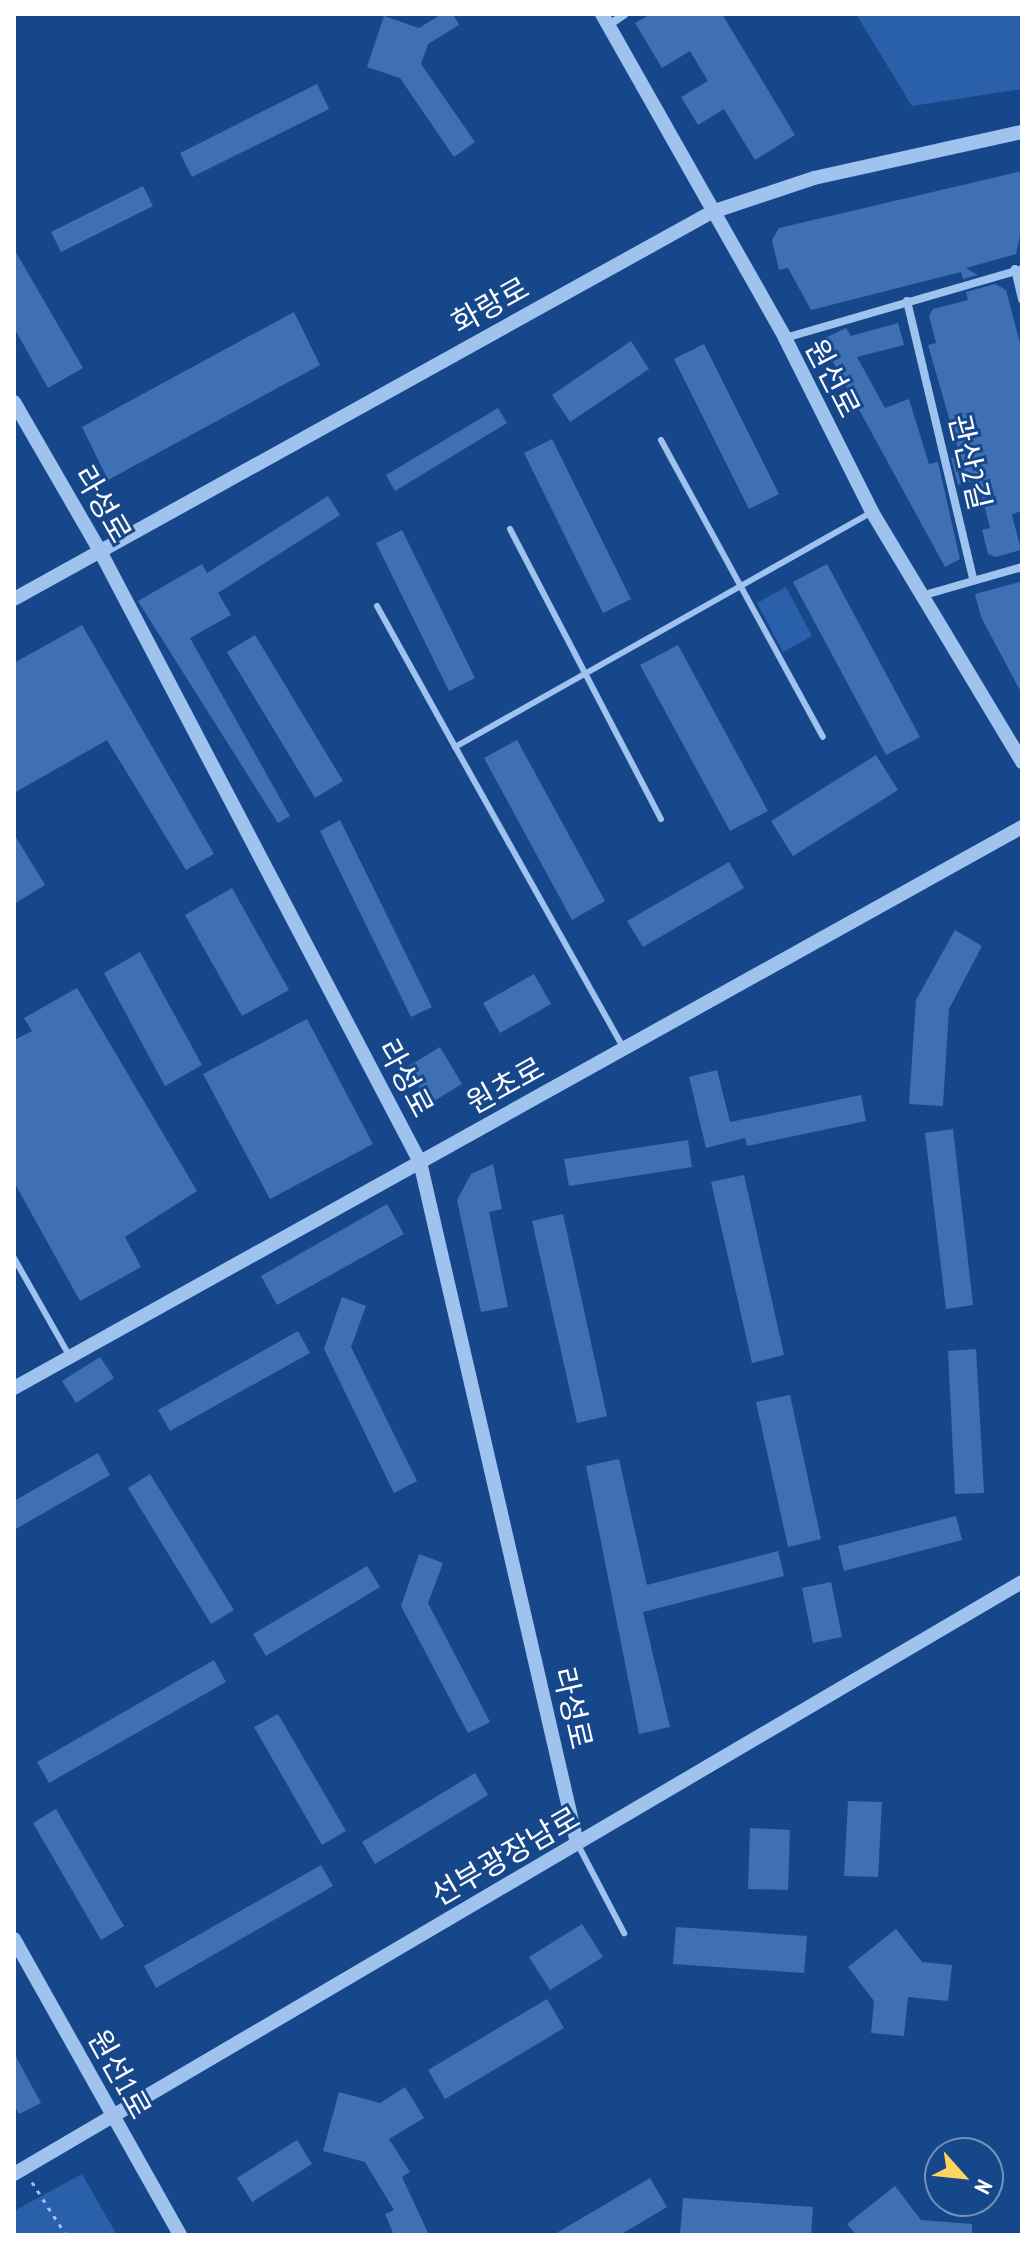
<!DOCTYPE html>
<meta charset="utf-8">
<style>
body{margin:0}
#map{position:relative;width:1036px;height:2249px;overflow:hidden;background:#17478b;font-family:"PT Sans Narrow","Noto Sans KR",sans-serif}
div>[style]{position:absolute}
.green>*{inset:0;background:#2960a9}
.building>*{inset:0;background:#3f70b3}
.path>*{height:3px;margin-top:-1.5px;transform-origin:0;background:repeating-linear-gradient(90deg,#a0c2ee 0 4px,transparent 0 10px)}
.service>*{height:6px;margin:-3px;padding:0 3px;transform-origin:3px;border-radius:3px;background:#a0c2ee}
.minor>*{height:8px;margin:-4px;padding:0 4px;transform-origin:4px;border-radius:4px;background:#a0c2ee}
.tertiary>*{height:14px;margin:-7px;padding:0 7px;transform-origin:7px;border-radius:7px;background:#a0c2ee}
span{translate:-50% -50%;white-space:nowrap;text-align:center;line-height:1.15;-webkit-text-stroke:6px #17478b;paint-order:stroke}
.street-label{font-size:30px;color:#fff}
.frame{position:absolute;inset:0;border:16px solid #fff;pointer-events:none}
.north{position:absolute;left:924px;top:2137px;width:80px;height:80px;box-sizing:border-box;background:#17478b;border:2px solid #7491b9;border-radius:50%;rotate:117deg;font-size:22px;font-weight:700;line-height:32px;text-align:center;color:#fff}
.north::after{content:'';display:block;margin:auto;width:28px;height:36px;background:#ffd45e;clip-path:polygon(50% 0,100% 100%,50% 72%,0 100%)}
</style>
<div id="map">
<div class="green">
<i style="clip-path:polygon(856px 14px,1022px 14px,1022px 89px,912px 106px)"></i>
<i style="clip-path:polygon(786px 587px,812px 636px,783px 652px,757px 603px)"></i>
<i style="clip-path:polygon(82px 2174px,117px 2235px,14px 2235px,14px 2211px)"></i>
</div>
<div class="building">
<i style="clip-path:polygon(442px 14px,453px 14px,459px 25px,428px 44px,421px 64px,475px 142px,454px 157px,400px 78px,367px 67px,384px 16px,419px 28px)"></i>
<i style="clip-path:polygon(651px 14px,722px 14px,795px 135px,755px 160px,724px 109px,698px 125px,681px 97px,708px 81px,690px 51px,662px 68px,635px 23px)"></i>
<i style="clip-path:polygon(317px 84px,329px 109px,192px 177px,180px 153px)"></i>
<i style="clip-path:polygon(1022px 171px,1022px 225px,1016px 254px,966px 268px,978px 275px,963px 279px,961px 272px,811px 310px,788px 268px,779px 270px,772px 240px,779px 228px)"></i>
<i style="clip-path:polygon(143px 186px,153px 206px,61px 252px,51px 232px)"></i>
<i style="clip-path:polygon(14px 249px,83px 368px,48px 388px,14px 328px)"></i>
<i style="clip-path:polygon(995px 284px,1006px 290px,1022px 351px,1022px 510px,1012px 515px,1021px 550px,996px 557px,988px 554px,982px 530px,990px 528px,978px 480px,958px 485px,951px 458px,960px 456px,928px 345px,936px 343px,929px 316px,933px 309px,968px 300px,966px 292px)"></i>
<i style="clip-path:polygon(294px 312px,320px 365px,108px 480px,82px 427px)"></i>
<i style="clip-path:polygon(898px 323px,904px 345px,857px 357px,885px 408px,909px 399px,929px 464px,938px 462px,960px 559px,945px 567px,821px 340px,846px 328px,851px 336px)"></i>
<i style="clip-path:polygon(631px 341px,649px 369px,570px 422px,552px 395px)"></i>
<i style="clip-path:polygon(704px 344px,779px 494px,749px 509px,674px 359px)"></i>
<i style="clip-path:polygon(498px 408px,507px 423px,395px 491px,386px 475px)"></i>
<i style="clip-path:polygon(552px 439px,631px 599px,603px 613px,524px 453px)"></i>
<i style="clip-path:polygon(328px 496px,340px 515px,218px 593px,231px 615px,190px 638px,290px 816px,278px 823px,138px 601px,202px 564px,207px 573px)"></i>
<i style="clip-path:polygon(402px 530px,475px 678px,449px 691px,376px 543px)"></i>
<i style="clip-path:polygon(827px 564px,920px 737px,886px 755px,793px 582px)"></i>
<i style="clip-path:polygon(1020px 582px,1022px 590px,1022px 694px,981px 617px,975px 594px)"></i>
<i style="clip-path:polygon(82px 625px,214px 854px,186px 870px,107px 740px,14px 793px,14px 663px)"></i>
<i style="clip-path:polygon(255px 635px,343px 781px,315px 798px,227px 652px)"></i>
<i style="clip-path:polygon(678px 645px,768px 811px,730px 831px,640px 665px)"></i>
<i style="clip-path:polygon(517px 740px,605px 901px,572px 920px,484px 758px)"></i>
<i style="clip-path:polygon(876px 755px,898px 790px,793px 856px,771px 821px)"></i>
<i style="clip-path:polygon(340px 820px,432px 1007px,411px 1017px,320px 831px)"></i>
<i style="clip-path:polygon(14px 834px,45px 885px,14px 904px)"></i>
<i style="clip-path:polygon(729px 862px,744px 888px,643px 947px,627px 921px)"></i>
<i style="clip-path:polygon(232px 888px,289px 990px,242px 1016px,185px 915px)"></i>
<i style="clip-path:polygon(955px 930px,982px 946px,949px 1009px,943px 1106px,909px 1104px,916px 1000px)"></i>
<i style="clip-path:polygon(140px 952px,202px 1065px,165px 1086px,104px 973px)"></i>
<i style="clip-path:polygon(534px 974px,551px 1004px,500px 1033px,483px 1003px)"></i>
<i style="clip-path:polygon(77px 988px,197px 1191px,125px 1237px,141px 1267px,80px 1301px,14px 1182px,14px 1040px,32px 1031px,24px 1018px)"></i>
<i style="clip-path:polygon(307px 1019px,373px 1144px,270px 1199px,203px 1074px)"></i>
<i style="clip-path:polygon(440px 1047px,462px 1084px,429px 1104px,407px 1067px)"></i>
<i style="clip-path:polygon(717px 1070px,730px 1122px,861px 1095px,866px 1121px,747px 1146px,745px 1138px,706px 1148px,689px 1077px)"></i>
<i style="clip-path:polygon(953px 1129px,973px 1305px,946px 1309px,925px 1133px)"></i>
<i style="clip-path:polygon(688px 1140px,692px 1167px,569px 1186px,564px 1159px)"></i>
<i style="clip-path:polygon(493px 1164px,502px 1209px,489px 1212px,508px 1307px,481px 1312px,457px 1200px,471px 1174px)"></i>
<i style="clip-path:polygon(744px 1175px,784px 1355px,752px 1363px,711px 1182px)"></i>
<i style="clip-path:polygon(387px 1204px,404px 1234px,277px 1305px,261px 1276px)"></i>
<i style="clip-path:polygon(563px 1214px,607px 1416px,577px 1423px,532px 1221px)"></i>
<i style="clip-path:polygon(342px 1297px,366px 1306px,351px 1347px,417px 1481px,394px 1493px,324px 1349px)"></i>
<i style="clip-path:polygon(298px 1331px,310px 1353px,170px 1431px,158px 1410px)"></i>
<i style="clip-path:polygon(976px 1349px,984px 1493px,955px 1494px,948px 1351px)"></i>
<i style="clip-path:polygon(100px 1357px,114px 1378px,76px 1403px,62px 1381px)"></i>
<i style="clip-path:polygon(790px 1395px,821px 1539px,788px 1547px,756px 1402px)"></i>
<i style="clip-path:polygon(98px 1453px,110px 1475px,14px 1530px,14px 1501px)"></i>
<i style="clip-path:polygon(619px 1459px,647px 1585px,778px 1551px,784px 1576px,643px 1612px,670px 1727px,639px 1734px,586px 1466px)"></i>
<i style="clip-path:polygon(150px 1474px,234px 1610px,211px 1624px,128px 1488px)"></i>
<i style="clip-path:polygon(956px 1516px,962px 1540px,844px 1571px,838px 1546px)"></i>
<i style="clip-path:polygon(419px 1554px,443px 1563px,428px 1603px,490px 1722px,468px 1733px,401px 1606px)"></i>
<i style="clip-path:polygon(367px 1566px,380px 1587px,266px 1656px,253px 1634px)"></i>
<i style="clip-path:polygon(831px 1582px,842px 1637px,813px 1643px,802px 1588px)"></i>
<i style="clip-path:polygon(214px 1660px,226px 1682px,49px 1783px,37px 1762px)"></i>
<i style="clip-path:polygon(278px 1714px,346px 1831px,322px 1845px,254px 1727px)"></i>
<i style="clip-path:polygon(475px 1773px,488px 1795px,375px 1864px,362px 1842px)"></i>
<i style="clip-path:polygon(848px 1801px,882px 1802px,878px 1877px,844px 1876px)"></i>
<i style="clip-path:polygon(56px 1809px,124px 1926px,101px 1940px,33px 1823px)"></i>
<i style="clip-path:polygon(750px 1828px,790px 1830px,788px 1890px,748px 1889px)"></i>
<i style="clip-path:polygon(321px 1865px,333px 1886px,156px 1988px,144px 1966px)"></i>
<i style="clip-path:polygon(582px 1924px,603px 1957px,550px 1990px,529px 1957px)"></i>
<i style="clip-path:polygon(676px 1927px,807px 1936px,804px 1973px,673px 1964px)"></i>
<i style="clip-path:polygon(896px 1929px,922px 1962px,952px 1965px,948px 2001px,908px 1997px,904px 2036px,871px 2033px,874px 2001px,848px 1967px)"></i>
<i style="clip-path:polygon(547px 1999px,564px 2028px,445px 2099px,428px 2070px)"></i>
<i style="clip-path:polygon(14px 2053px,41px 2103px,19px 2114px,14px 2105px)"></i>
<i style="clip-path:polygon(405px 2087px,424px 2118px,389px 2139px,410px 2172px,402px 2177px,429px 2235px,394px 2235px,385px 2214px,394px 2210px,365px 2162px,323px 2151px,339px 2092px,380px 2103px)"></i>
<i style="clip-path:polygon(297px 2140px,312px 2164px,252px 2202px,237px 2178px)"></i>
<i style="clip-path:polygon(650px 2178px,667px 2207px,620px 2235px,553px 2235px)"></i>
<i style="clip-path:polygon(895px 2186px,921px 2220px,972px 2224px,972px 2235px,856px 2235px,847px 2224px)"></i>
<i style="clip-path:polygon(683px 2198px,813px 2207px,811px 2235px,680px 2235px)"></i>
</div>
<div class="path">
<i style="left:32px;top:2182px;width:63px;rotate:57.3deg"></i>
</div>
<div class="service">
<i style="left:661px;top:440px;width:338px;rotate:61.4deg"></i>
<i style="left:510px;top:529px;width:327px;rotate:62.5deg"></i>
<i style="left:377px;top:606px;width:161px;rotate:61deg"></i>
<i style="left:624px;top:1049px;width:346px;rotate:-119.2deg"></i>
<i style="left:455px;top:747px;width:479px;rotate:-29.4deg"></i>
<i style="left:14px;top:1258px;width:114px;rotate:60.5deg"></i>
<i style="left:577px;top:1843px;width:102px;rotate:62.4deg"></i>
</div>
<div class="minor">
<i style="left:609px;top:25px;width:19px;rotate:-35deg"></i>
<i style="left:1015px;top:269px;width:31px;rotate:77deg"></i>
<i style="left:907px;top:301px;width:286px;rotate:76.6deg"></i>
<i style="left:785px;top:338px;width:247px;rotate:-16.2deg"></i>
<i style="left:921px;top:596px;width:105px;rotate:-16deg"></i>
</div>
<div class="tertiary">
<i style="left:602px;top:14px;width:372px;rotate:60.5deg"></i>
<i style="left:785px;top:338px;width:195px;rotate:63.4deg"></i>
<i style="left:872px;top:512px;width:292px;rotate:59deg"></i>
<i style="left:14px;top:402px;width:172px;rotate:60deg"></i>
<i style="left:100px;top:551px;width:690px;rotate:62.36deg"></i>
<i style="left:420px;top:1162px;width:699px;rotate:77.02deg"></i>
<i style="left:14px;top:599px;width:798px;rotate:-29.01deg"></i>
<i style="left:712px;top:212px;width:108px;rotate:-18.4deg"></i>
<i style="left:814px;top:178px;width:213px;rotate:-12.5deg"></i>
<i style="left:14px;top:1388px;width:1154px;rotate:-29.1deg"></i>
<i style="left:14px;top:1939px;width:339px;rotate:60.7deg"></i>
<i style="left:14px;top:2174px;width:1169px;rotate:-30.43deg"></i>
</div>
<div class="street-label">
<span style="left:490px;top:305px;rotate:-29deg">화랑로</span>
<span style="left:833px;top:378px;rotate:63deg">원선로</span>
<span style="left:970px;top:462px;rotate:77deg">관산2길</span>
<span style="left:103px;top:504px;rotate:60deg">라성로</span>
<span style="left:406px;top:1078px;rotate:62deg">라성로</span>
<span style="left:505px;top:1085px;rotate:-29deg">원초로</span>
<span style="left:573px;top:1708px;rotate:77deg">라성로</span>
<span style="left:505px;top:1856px;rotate:-30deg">선부광장남로</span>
<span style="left:120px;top:2074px;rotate:61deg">원선1로</span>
</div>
<div class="frame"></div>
<div class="north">N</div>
</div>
